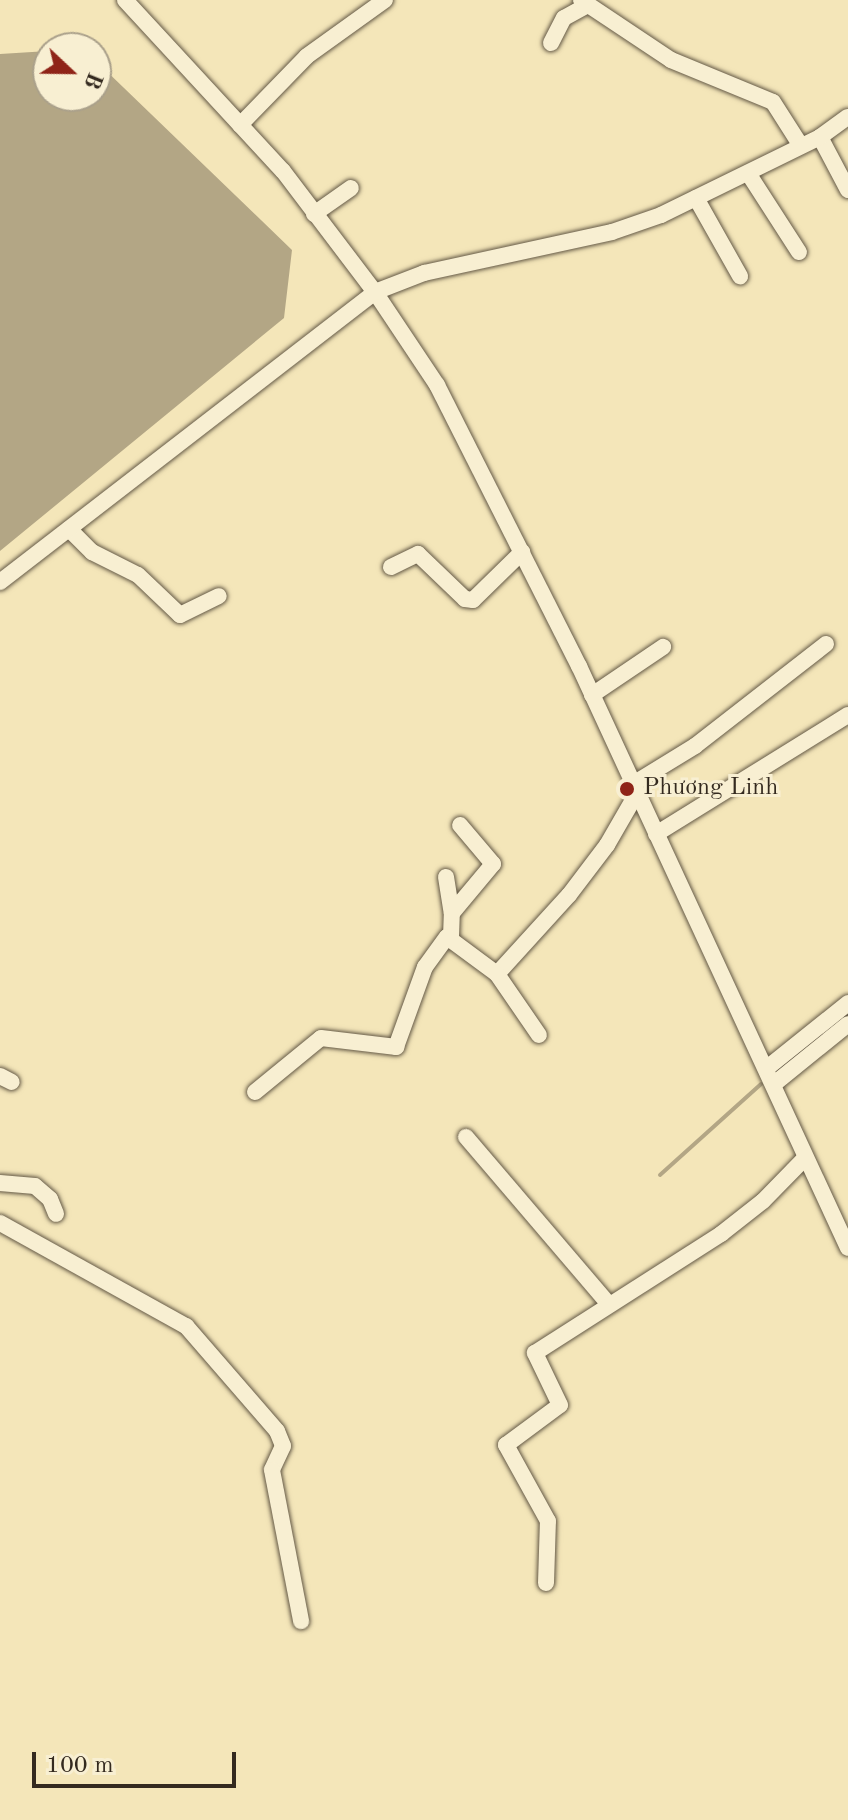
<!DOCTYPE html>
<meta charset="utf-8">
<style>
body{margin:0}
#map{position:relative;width:848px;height:1820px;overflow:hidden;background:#f4e6b9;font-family:"Old Standard TT",serif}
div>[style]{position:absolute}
.water>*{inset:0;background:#b3a685}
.stream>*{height:4px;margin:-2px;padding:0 2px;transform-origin:2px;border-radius:2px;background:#b3a685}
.roads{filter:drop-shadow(0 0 2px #645946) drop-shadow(0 0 2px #645946)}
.minor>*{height:16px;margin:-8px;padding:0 8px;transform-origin:8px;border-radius:8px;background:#f8efd2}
.dots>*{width:22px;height:22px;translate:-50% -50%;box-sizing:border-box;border:4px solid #f8efd2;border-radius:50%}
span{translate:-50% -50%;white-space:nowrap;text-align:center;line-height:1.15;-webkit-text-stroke:6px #f8efd2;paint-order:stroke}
.poi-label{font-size:24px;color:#342a1f}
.left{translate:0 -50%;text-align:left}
.north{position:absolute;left:32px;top:32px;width:80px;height:80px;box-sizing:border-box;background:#f8efd2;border:2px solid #aaa08a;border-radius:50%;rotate:112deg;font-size:22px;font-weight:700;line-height:32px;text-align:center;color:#342a1f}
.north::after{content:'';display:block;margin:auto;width:28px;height:36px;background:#8f2418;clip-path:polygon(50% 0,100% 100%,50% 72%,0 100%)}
.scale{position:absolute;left:32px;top:1752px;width:204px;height:36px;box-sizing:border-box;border:4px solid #342a1f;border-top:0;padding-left:10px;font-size:24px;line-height:28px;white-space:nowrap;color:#342a1f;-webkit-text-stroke:6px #f8efd2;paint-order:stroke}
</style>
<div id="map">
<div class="water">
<i style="clip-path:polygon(48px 51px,48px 96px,96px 96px,96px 61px,292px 250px,284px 318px,0 551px,0 54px)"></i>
</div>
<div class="stream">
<i style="left:774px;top:1073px;width:95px;rotate:-39deg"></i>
<i style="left:660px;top:1175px;width:136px;rotate:-42deg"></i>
</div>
<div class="roads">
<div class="minor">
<i style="left:125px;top:0;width:233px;rotate:47.3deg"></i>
<i style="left:283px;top:171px;width:152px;rotate:52.8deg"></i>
<i style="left:375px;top:292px;width:112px;rotate:56.3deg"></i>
<i style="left:437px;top:385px;width:315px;rotate:63.2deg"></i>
<i style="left:579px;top:666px;width:641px;rotate:65.19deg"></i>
<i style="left:581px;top:0;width:108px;rotate:33.7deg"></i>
<i style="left:671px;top:60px;width:110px;rotate:22.4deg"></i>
<i style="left:773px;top:102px;width:52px;rotate:57.5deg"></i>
<i style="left:551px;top:43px;width:28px;rotate:-63deg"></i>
<i style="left:564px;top:18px;width:26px;rotate:-29deg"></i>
<i style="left:240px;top:125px;width:96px;rotate:-45.8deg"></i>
<i style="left:307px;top:56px;width:96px;rotate:-35.7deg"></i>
<i style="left:820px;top:137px;width:60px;rotate:62.2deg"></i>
<i style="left:748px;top:173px;width:94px;rotate:57.2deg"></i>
<i style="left:696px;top:198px;width:90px;rotate:60.6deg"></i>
<i style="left:314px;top:214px;width:45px;rotate:-35.1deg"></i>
<i style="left:69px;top:529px;width:33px;rotate:45deg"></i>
<i style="left:92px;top:552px;width:51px;rotate:26.6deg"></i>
<i style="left:138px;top:575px;width:58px;rotate:43.6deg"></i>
<i style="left:180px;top:615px;width:43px;rotate:-26deg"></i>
<i style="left:391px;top:567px;width:30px;rotate:-26deg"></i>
<i style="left:418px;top:554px;width:65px;rotate:43.8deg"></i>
<i style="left:465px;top:599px;width:8px;rotate:7deg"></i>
<i style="left:473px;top:600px;width:69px;rotate:-44.4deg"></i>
<i style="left:0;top:582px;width:474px;rotate:-37.7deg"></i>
<i style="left:375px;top:292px;width:53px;rotate:-21.2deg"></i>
<i style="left:424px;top:273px;width:192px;rotate:-12.3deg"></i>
<i style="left:612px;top:232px;width:52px;rotate:-19.1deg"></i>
<i style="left:661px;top:215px;width:177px;rotate:-26.1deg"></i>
<i style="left:820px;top:137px;width:34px;rotate:-36deg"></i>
<i style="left:592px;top:695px;width:86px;rotate:-34.1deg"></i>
<i style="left:633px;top:784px;width:73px;rotate:-31.5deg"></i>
<i style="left:695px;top:746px;width:166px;rotate:-37.9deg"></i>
<i style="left:656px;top:834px;width:226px;rotate:-31.8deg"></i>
<i style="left:446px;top:877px;width:36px;rotate:81deg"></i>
<i style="left:451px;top:937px;width:24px;rotate:-88deg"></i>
<i style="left:452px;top:913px;width:64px;rotate:-50.1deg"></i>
<i style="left:493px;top:864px;width:51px;rotate:-130.2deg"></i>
<i style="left:497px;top:974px;width:107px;rotate:-47.7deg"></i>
<i style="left:569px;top:895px;width:63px;rotate:-52.8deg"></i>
<i style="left:607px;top:845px;width:60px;rotate:-60deg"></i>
<i style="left:767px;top:1068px;width:104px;rotate:-38.7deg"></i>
<i style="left:0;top:1076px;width:13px;rotate:27deg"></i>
<i style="left:774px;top:1084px;width:95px;rotate:-39deg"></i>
<i style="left:255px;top:1092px;width:85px;rotate:-39.3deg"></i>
<i style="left:321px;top:1038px;width:76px;rotate:6.8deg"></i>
<i style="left:396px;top:1047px;width:85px;rotate:-70.1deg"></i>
<i style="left:425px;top:967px;width:37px;rotate:-54deg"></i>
<i style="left:447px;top:937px;width:62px;rotate:36.5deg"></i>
<i style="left:497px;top:974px;width:74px;rotate:55.5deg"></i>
<i style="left:466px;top:1137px;width:218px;rotate:49.5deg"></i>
<i style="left:0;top:1183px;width:35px;rotate:5deg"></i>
<i style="left:35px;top:1186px;width:20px;rotate:41deg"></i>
<i style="left:50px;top:1199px;width:16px;rotate:68deg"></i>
<i style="left:0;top:1223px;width:213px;rotate:29deg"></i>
<i style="left:186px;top:1326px;width:139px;rotate:49.1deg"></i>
<i style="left:277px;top:1431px;width:16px;rotate:68deg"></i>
<i style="left:283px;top:1446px;width:26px;rotate:115deg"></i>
<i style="left:272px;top:1470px;width:154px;rotate:79.1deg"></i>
<i style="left:546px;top:1583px;width:62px;rotate:-88.2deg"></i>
<i style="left:548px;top:1521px;width:87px;rotate:-118.9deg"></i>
<i style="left:506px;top:1445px;width:67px;rotate:-36.5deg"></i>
<i style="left:560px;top:1405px;width:58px;rotate:-115.7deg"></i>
<i style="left:535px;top:1353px;width:221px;rotate:-32.6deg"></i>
<i style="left:721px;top:1234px;width:53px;rotate:-38.2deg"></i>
<i style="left:763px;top:1201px;width:60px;rotate:-45.7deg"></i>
</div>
</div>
<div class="dots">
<i style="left:627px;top:789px;background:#8f2418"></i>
</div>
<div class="poi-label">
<span class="left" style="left:643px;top:789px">Phương Linh</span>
</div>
<div class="north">B</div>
<div class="scale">100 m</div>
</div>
